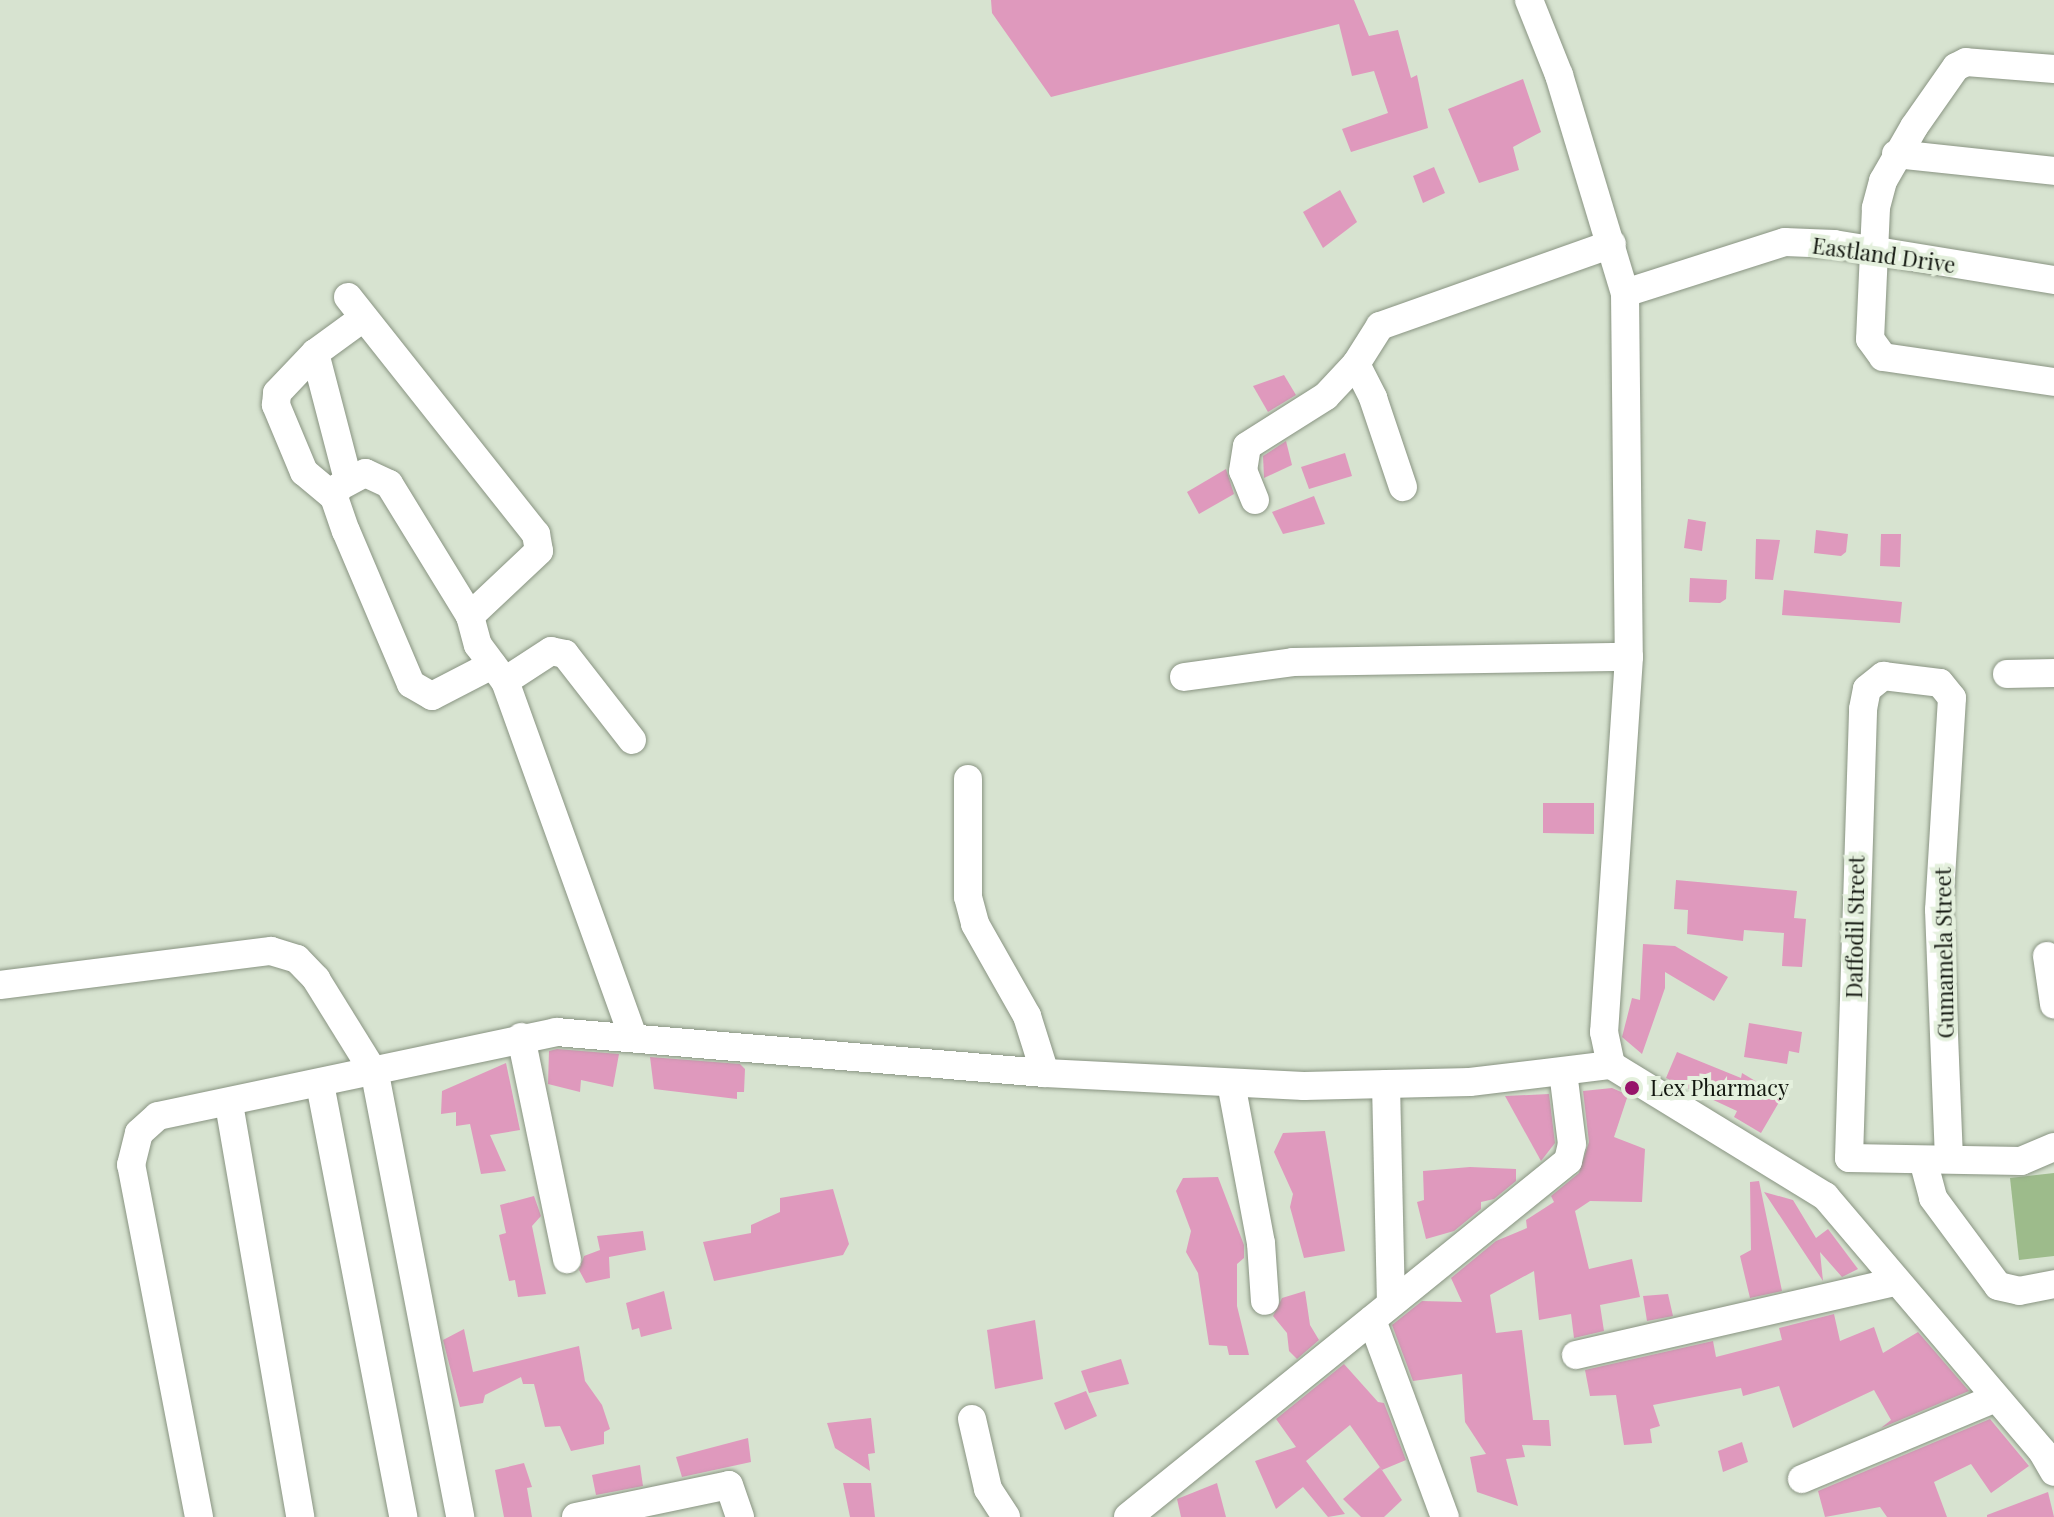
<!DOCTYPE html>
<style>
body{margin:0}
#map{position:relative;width:2054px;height:1517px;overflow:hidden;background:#d7e3d0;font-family:"Playfair Display",serif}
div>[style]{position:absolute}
.green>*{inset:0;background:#9dbb8b}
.building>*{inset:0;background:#df99bd}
.roads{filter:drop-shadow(0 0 2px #899482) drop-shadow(0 0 2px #899482)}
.minor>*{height:28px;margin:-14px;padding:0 14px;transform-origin:14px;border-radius:14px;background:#fff}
.dots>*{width:22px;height:22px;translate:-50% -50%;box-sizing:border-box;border:4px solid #e4f0dd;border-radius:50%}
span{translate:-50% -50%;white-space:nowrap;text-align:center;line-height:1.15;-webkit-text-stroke:8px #e4f0dd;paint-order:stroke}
.street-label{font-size:22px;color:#12160f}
.poi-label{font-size:22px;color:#12160f}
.left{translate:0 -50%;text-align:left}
</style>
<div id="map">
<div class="green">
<i style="clip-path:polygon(2054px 1173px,2054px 1256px,2019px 1260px,2010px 1178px)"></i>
</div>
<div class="building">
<i style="clip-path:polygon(991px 0,1354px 0,1369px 36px,1398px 30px,1411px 78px,1417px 75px,1428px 128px,1351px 152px,1342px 129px,1388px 113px,1374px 71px,1352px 76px,1339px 24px,1051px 97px,992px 13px)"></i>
<i style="clip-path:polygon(1523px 79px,1541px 132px,1513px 147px,1519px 170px,1479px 183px,1448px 109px)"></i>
<i style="clip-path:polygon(1434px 167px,1445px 193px,1423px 203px,1413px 176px)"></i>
<i style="clip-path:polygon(1340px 190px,1357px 222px,1323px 248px,1303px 212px)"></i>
<i style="clip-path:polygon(1284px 375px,1296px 395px,1268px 412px,1253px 386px)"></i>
<i style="clip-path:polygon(1286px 441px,1292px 465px,1264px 478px,1263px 456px)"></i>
<i style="clip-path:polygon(1345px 453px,1352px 476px,1309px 489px,1301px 467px)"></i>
<i style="clip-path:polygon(1226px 469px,1234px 494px,1199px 514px,1187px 492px)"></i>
<i style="clip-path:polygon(1314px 496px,1325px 524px,1283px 534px,1272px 512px)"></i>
<i style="clip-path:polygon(1688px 519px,1706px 522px,1702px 551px,1684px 548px)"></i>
<i style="clip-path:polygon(1816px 530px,1848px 534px,1846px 552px,1841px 556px,1814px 553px)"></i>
<i style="clip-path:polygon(1881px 534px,1901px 534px,1900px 567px,1880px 566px)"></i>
<i style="clip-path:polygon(1756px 539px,1780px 540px,1773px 580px,1755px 579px)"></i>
<i style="clip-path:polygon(1690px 578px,1727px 580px,1726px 599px,1720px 603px,1689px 602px)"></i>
<i style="clip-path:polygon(1784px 590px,1902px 602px,1900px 623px,1782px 615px)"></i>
<i style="clip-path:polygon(1543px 803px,1594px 803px,1594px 834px,1543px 833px)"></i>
<i style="clip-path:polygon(1676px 880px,1797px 891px,1794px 918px,1806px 919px,1802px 967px,1782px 966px,1784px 933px,1744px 930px,1743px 941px,1687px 934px,1688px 910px,1674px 909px)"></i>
<i style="clip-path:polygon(1643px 944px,1675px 946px,1728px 977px,1714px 1001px,1665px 972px,1665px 988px,1642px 1054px,1622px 1037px,1632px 998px,1640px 1000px)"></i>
<i style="clip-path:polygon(1749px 1023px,1802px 1032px,1799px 1053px,1789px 1051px,1787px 1064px,1744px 1057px)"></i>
<i style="clip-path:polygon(557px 1049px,619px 1054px,613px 1087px,581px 1080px,580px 1092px,548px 1084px,549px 1051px)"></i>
<i style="clip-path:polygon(1677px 1052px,1741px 1078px,1742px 1073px,1782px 1097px,1761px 1133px,1734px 1117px,1737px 1111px,1666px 1078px)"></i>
<i style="clip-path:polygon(650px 1057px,740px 1064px,745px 1069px,744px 1092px,737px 1092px,737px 1099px,654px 1089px)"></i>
<i style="clip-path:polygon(506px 1063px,520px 1130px,490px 1135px,506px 1171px,481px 1174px,470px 1124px,456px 1126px,456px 1112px,441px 1114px,442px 1091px)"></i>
<i style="clip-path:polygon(1612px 1088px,1628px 1095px,1614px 1137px,1645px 1149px,1642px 1202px,1590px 1201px,1575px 1211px,1589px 1269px,1632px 1259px,1640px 1297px,1600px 1305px,1604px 1331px,1574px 1338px,1571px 1314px,1539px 1320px,1534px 1271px,1490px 1295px,1496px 1333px,1522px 1330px,1533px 1420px,1549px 1420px,1551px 1446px,1522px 1445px,1525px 1457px,1506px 1459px,1518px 1506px,1477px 1492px,1470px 1457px,1486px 1454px,1465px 1422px,1462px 1374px,1413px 1381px,1392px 1325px,1422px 1301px,1462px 1302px,1451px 1278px,1496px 1241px,1527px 1228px,1526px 1220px,1554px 1202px,1551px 1196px,1579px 1173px,1589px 1142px,1583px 1091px)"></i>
<i style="clip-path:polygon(1549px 1094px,1555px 1143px,1541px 1161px,1505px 1096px)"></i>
<i style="clip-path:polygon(1325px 1131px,1345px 1251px,1304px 1258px,1290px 1207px,1293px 1194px,1274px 1152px,1283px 1133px)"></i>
<i style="clip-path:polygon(1470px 1167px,1516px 1169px,1516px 1181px,1494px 1199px,1481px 1202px,1481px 1209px,1454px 1231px,1426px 1239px,1417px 1202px,1424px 1200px,1423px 1171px)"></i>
<i style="clip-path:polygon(1218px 1177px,1244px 1245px,1244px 1258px,1237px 1264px,1237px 1306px,1249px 1355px,1229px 1355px,1227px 1346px,1209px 1345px,1198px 1273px,1186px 1252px,1191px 1231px,1176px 1191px,1183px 1178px)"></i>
<i style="clip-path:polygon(1759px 1181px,1782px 1291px,1750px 1298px,1740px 1256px,1751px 1250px,1750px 1182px)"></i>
<i style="clip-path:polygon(833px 1189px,849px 1244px,843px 1255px,714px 1281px,703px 1242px,751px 1233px,751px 1225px,780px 1212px,780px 1198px)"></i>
<i style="clip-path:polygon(1764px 1192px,1793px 1200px,1816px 1238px,1828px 1229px,1858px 1269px,1842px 1277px,1820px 1252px,1823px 1281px)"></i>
<i style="clip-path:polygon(534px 1196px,541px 1216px,532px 1226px,546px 1294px,518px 1297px,515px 1280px,509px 1281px,499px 1235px,506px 1233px,500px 1205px)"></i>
<i style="clip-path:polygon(643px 1231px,646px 1250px,609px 1257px,610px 1278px,586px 1283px,579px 1270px,584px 1256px,600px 1250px,597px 1236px)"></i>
<i style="clip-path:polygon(664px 1291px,672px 1329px,641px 1337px,639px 1328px,632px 1330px,626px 1303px)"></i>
<i style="clip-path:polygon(1305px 1291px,1310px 1325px,1319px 1340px,1297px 1359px,1289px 1351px,1287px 1333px,1273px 1316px,1282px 1298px)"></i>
<i style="clip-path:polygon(1668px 1294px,1673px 1316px,1647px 1321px,1643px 1296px)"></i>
<i style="clip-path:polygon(1834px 1314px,1840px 1341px,1874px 1327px,1883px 1353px,1918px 1332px,1969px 1391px,1881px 1428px,1891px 1420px,1874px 1390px,1793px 1428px,1779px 1386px,1743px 1396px,1741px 1388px,1653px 1405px,1660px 1426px,1650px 1429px,1652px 1443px,1624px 1445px,1616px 1395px,1590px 1396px,1585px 1370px,1713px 1341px,1716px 1357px,1782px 1340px,1779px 1328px)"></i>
<i style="clip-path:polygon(1035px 1320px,1043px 1379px,995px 1389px,987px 1330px)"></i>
<i style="clip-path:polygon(464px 1329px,473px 1372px,579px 1346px,585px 1381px,602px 1405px,610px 1429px,604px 1432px,604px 1444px,571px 1451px,560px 1426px,545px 1427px,534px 1384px,523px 1384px,521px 1377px,485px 1395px,483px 1403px,460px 1407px,443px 1340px)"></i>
<i style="clip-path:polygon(1121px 1359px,1129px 1384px,1089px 1393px,1081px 1371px)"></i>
<i style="clip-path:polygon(1344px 1364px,1378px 1402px,1384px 1403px,1406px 1460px,1382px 1470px,1350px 1425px,1306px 1461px,1345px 1514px,1328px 1517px,1303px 1487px,1276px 1509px,1255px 1461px,1296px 1447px,1276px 1419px)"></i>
<i style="clip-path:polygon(1086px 1391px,1097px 1416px,1065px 1430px,1054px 1403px)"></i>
<i style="clip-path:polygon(871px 1418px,875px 1453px,868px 1454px,870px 1471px,835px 1448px,827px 1423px)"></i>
<i style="clip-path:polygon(1990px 1419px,2029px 1466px,1991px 1493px,1971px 1464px,1934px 1482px,1947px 1517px,1887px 1517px,1880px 1507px,1825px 1517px,1818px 1491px)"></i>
<i style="clip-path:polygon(748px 1438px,751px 1462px,682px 1477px,676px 1457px)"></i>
<i style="clip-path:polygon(1742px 1442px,1748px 1462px,1723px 1472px,1718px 1451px)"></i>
<i style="clip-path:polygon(524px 1463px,532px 1487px,527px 1488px,532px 1517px,504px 1517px,495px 1470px)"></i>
<i style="clip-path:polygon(640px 1465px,643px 1486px,596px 1495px,592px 1475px)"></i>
<i style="clip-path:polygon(1380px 1467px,1402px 1500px,1384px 1517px,1361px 1517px,1343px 1499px)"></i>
<i style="clip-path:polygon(843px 1483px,871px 1483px,875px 1517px,850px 1517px)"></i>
<i style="clip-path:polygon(1217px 1483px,1226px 1517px,1181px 1517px,1177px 1499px)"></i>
<i style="clip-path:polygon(2048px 1492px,2054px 1517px,1987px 1517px,1987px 1515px)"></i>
</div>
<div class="roads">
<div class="minor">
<i style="left:1529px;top:0;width:81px;rotate:68.2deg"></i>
<i style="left:1559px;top:75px;width:228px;rotate:73.2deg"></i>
<i style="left:1625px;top:293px;width:364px;rotate:89.4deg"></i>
<i style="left:1629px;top:657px;width:376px;rotate:93.8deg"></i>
<i style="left:1604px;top:1032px;width:34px;rotate:78deg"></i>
<i style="left:2054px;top:69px;width:88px;rotate:-175.5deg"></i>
<i style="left:1966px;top:62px;width:11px;rotate:153deg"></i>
<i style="left:1956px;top:67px;width:73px;rotate:125deg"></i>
<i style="left:1914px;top:127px;width:62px;rotate:119.9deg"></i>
<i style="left:1883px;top:181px;width:28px;rotate:105deg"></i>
<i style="left:1876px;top:208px;width:131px;rotate:92.6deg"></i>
<i style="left:1870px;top:339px;width:22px;rotate:54deg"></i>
<i style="left:1883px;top:357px;width:173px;rotate:8.3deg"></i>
<i style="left:1896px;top:154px;width:159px;rotate:6.1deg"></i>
<i style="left:1625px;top:293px;width:168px;rotate:-17.7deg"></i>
<i style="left:1785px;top:242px;width:49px;rotate:2.3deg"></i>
<i style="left:1834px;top:244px;width:223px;rotate:9.3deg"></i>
<i style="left:348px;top:297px;width:303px;rotate:51.6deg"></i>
<i style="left:536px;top:534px;width:17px;rotate:80deg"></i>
<i style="left:539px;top:551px;width:95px;rotate:136.7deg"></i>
<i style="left:470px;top:616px;width:30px;rotate:75deg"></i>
<i style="left:478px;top:645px;width:44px;rotate:53.4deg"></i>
<i style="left:315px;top:353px;width:131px;rotate:75.4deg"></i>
<i style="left:1356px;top:364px;width:38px;rotate:63deg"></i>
<i style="left:1373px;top:398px;width:94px;rotate:71.4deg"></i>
<i style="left:334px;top:497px;width:39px;rotate:-140deg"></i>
<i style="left:304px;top:472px;width:73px;rotate:-112.7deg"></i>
<i style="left:276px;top:405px;width:12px;rotate:-85deg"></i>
<i style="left:277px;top:393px;width:55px;rotate:-46.5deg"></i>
<i style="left:315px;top:353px;width:59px;rotate:-36.1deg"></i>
<i style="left:1255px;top:500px;width:31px;rotate:-112deg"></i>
<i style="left:1243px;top:471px;width:25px;rotate:-81deg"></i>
<i style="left:1247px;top:446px;width:93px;rotate:-32.3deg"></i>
<i style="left:1326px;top:396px;width:44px;rotate:-46.8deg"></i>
<i style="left:1356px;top:364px;width:45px;rotate:-57.7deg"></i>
<i style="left:1380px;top:326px;width:246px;rotate:-19.5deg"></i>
<i style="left:470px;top:616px;width:155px;rotate:-121.5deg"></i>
<i style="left:389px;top:484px;width:26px;rotate:-155deg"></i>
<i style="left:365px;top:473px;width:30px;rotate:152deg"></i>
<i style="left:339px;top:487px;width:11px;rotate:117deg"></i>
<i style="left:334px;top:497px;width:36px;rotate:71deg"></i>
<i style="left:346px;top:531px;width:166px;rotate:67deg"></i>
<i style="left:411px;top:684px;width:24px;rotate:30deg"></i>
<i style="left:432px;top:696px;width:68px;rotate:-27.3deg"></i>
<i style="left:2007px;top:674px;width:47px;rotate:-1.2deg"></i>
<i style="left:1184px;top:677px;width:110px;rotate:-7.8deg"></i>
<i style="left:1293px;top:662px;width:336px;rotate:-0.9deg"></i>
<i style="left:632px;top:740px;width:109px;rotate:-127.9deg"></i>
<i style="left:565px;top:654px;width:14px;rotate:-168deg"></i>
<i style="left:551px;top:651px;width:55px;rotate:146.9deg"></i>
<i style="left:505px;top:681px;width:378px;rotate:70.2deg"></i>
<i style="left:968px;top:779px;width:118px;rotate:90deg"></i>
<i style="left:968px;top:897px;width:28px;rotate:75deg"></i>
<i style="left:975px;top:924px;width:106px;rotate:60.5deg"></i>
<i style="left:1027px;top:1016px;width:60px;rotate:72.5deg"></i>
<i style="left:2047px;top:956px;width:49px;rotate:81.7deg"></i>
<i style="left:0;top:985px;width:273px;rotate:-7.2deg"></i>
<i style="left:271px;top:951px;width:27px;rotate:17deg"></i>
<i style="left:297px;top:959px;width:28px;rotate:46deg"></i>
<i style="left:316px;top:979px;width:112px;rotate:58.2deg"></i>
<i style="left:375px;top:1074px;width:451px;rotate:79.1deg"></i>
<i style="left:521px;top:1037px;width:227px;rotate:78.3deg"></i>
<i style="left:1231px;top:1083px;width:163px;rotate:79.4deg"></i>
<i style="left:1261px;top:1243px;width:58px;rotate:86.1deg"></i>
<i style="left:320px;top:1084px;width:441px;rotate:79.1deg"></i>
<i style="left:1386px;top:1084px;width:219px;rotate:88.7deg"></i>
<i style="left:229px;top:1104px;width:419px;rotate:80.2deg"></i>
<i style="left:1849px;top:1158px;width:449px;rotate:-88.2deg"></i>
<i style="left:1863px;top:709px;width:20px;rotate:-79deg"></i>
<i style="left:1867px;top:689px;width:21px;rotate:-39deg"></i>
<i style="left:1883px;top:676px;width:57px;rotate:7deg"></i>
<i style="left:1940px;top:683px;width:19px;rotate:51deg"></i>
<i style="left:1952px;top:698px;width:212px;rotate:93.5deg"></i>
<i style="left:1939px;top:910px;width:249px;rotate:87.7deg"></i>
<i style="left:1849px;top:1158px;width:172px;rotate:1deg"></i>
<i style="left:2021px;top:1161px;width:36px;rotate:-23deg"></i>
<i style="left:1923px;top:1160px;width:39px;rotate:75deg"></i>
<i style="left:1933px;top:1198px;width:109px;rotate:53.5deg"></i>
<i style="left:1998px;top:1286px;width:22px;rotate:13deg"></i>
<i style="left:2019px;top:1291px;width:36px;rotate:-11deg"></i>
<i style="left:1372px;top:1320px;width:210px;rotate:69.7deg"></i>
<i style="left:1576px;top:1355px;width:328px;rotate:-12.9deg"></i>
<i style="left:972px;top:1419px;width:72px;rotate:77.1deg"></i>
<i style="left:988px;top:1489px;width:33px;rotate:57deg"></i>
<i style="left:1802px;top:1479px;width:210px;rotate:-22.7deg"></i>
<i style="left:199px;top:1517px;width:359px;rotate:-100.9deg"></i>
<i style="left:131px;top:1165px;width:33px;rotate:-76deg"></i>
<i style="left:139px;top:1133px;width:25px;rotate:-42deg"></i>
<i style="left:158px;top:1116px;width:407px;rotate:-11.9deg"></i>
<i style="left:556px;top:1032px;width:491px;rotate:4.8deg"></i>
<i style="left:1045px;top:1073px;width:259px;rotate:2.9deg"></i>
<i style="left:1304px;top:1086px;width:166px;rotate:-1.4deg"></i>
<i style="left:1470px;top:1082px;width:142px;rotate:-6.9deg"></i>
<i style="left:1611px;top:1065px;width:251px;rotate:31.5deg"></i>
<i style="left:1825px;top:1196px;width:335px;rotate:49.6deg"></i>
<i style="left:2042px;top:1451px;width:24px;rotate:60deg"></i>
<i style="left:576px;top:1517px;width:156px;rotate:-11.8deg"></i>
<i style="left:729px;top:1485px;width:34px;rotate:71deg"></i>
<i style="left:1128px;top:1517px;width:566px;rotate:-38.98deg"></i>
<i style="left:1568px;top:1161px;width:17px;rotate:-77deg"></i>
<i style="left:1572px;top:1144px;width:73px;rotate:-97.1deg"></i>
</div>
</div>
<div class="dots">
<i style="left:1632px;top:1088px;background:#97136a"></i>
</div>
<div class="street-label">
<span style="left:1884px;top:255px;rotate:8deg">Eastland Drive</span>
<span style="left:1855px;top:927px;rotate:-89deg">Daffodil Street</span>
<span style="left:1944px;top:953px;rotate:-91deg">Gumamela Street</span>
</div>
<div class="poi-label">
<span class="left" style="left:1650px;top:1088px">Lex Pharmacy</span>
</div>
</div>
